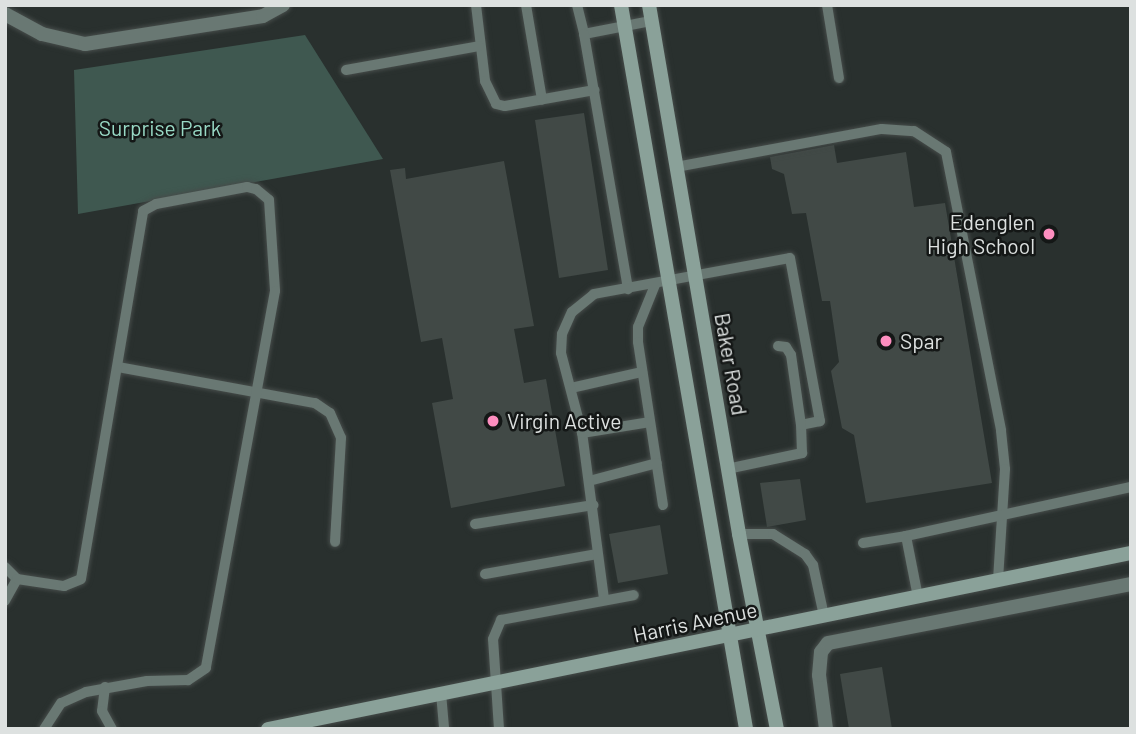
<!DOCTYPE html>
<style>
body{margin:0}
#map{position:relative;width:1136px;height:734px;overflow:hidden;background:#29302e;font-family:Barlow,sans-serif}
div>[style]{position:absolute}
.green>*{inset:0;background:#3f5850}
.building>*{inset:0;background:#414946}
.roads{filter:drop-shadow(0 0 2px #464c4a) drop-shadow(0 0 2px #464c4a)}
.service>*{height:10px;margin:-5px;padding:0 5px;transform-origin:5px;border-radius:5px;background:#697873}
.minor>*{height:14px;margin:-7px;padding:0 7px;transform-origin:7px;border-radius:7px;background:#697873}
.secondary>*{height:14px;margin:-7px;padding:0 7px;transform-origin:7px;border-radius:7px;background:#8aa199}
.dots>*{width:19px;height:19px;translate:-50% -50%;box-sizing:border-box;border:4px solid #141716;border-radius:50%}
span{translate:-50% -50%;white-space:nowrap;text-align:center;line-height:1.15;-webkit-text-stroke:5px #141716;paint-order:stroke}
.park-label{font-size:21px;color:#98d9c5}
.poi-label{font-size:21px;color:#dde1e0}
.right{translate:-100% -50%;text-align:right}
.left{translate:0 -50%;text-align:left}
.street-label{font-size:21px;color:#dde1e0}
.frame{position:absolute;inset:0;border:7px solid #dde1e0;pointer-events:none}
</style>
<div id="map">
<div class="green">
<i style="clip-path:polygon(305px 35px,383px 159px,78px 214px,74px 70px)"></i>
</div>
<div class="building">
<i style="clip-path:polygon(584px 113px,608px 270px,559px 278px,535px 120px)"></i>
<i style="clip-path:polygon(834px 145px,837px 163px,906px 152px,914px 207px,945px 203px,992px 483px,866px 503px,854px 435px,842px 428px,831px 371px,839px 362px,830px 301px,822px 301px,806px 213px,792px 214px,784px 174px,772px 169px,770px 157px)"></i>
<i style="clip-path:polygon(504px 161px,534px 326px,514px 329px,524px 383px,546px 379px,565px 486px,451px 508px,432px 403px,453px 399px,442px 338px,421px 342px,390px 170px,405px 168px,406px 179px)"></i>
<i style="clip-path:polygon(800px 479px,806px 520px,767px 527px,760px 483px)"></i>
<i style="clip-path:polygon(660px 525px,668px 574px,618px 583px,609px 534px)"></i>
<i style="clip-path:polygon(882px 667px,892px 729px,849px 729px,840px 674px)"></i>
</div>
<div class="roads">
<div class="service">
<i style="left:476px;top:5px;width:77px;rotate:83.2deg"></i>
<i style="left:485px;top:81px;width:25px;rotate:64deg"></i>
<i style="left:496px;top:104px;width:9px;rotate:13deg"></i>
<i style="left:505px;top:106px;width:91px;rotate:-10.1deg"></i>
<i style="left:526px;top:5px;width:96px;rotate:80.4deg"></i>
<i style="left:577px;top:5px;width:30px;rotate:76deg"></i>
<i style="left:584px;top:34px;width:68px;rotate:-11deg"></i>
<i style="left:827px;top:5px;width:74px;rotate:80.7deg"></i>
<i style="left:584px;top:34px;width:259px;rotate:80.2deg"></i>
<i style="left:346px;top:70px;width:135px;rotate:-10.2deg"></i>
<i style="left:676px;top:167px;width:209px;rotate:-10.5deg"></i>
<i style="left:882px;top:129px;width:32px;rotate:4deg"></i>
<i style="left:914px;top:131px;width:38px;rotate:33deg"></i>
<i style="left:946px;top:152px;width:284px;rotate:78.8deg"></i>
<i style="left:1001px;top:431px;width:38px;rotate:84deg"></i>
<i style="left:1005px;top:469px;width:111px;rotate:93.6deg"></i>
<i style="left:655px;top:285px;width:45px;rotate:112deg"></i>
<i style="left:638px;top:327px;width:15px;rotate:90deg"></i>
<i style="left:638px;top:342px;width:165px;rotate:81.3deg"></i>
<i style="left:118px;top:367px;width:200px;rotate:10.4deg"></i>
<i style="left:315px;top:403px;width:18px;rotate:34deg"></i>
<i style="left:330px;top:413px;width:27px;rotate:66deg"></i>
<i style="left:341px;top:438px;width:104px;rotate:93.3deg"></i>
<i style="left:571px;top:388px;width:73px;rotate:-12.7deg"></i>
<i style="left:582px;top:433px;width:69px;rotate:-9.2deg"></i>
<i style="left:727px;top:469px;width:77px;rotate:-12deg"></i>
<i style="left:802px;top:453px;width:28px;rotate:-92deg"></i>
<i style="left:589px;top:481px;width:70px;rotate:-14.8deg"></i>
<i style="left:475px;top:524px;width:120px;rotate:-9.1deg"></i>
<i style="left:739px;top:534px;width:34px"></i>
<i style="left:773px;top:534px;width:38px;rotate:32deg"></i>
<i style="left:805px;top:554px;width:14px;rotate:54deg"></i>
<i style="left:813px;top:565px;width:52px;rotate:77.8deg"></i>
<i style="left:906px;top:536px;width:230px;rotate:-12.3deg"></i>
<i style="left:863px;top:543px;width:44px;rotate:-9.2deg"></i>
<i style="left:906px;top:536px;width:62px;rotate:78.9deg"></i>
<i style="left:5px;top:567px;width:17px;rotate:45deg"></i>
<i style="left:17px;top:579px;width:25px;rotate:119deg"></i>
<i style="left:485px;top:574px;width:114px;rotate:-10.1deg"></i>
<i style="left:17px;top:579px;width:48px;rotate:8.5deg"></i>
<i style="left:64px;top:586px;width:18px;rotate:-22deg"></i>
<i style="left:81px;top:579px;width:373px;rotate:-80.4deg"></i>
<i style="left:143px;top:211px;width:15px;rotate:-28deg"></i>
<i style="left:156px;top:204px;width:93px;rotate:-10.6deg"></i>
<i style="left:247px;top:187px;width:9px;rotate:13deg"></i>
<i style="left:256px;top:189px;width:17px;rotate:40deg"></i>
<i style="left:269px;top:200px;width:91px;rotate:86.2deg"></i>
<i style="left:275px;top:291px;width:383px;rotate:100.4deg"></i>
<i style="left:206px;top:668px;width:22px;rotate:146deg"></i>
<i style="left:188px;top:680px;width:41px;rotate:178.6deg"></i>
<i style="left:147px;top:681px;width:62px;rotate:169.8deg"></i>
<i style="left:86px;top:692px;width:27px;rotate:156deg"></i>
<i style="left:61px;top:703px;width:31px;rotate:123deg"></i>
<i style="left:604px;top:599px;width:167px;rotate:-97.5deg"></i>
<i style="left:582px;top:433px;width:83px;rotate:-104.7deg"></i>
<i style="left:561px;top:353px;width:19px;rotate:-87deg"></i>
<i style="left:562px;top:334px;width:24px;rotate:-66deg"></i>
<i style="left:572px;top:312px;width:28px;rotate:-39deg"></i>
<i style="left:594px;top:294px;width:199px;rotate:-10.4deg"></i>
<i style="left:790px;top:258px;width:166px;rotate:79.6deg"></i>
<i style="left:820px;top:421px;width:19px;rotate:168deg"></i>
<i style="left:801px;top:425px;width:71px;rotate:-98.1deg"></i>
<i style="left:791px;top:355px;width:9px;rotate:-122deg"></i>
<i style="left:786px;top:347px;width:8px;rotate:-173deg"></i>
<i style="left:105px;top:687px;width:24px;rotate:97deg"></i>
<i style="left:102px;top:711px;width:21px;rotate:61deg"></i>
<i style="left:441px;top:693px;width:36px;rotate:85deg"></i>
<i style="left:499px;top:729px;width:90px;rotate:-93.8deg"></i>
<i style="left:493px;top:639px;width:21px;rotate:-67deg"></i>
<i style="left:501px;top:620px;width:135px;rotate:-10.6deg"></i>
</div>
<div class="minor">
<i style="left:5px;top:14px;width:42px;rotate:28.4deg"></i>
<i style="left:42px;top:34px;width:44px;rotate:13.1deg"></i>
<i style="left:85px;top:44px;width:180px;rotate:-8.9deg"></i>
<i style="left:263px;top:16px;width:23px;rotate:-29deg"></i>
<i style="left:826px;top:729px;width:54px;rotate:-97.4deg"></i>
<i style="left:819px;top:675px;width:23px;rotate:-85deg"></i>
<i style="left:821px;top:652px;width:11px;rotate:-52deg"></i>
<i style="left:828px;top:643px;width:309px;rotate:-11deg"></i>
</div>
<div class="secondary">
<i style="left:621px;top:5px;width:735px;rotate:80.2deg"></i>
<i style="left:649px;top:5px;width:537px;rotate:80.34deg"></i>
<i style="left:739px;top:534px;width:199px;rotate:79deg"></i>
<i style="left:268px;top:729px;width:881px;rotate:-11.53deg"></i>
</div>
</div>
<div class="dots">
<i style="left:1049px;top:234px;background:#fd8ebf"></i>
<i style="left:886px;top:341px;background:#fd8ebf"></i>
<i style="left:493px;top:421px;background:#fd8ebf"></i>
</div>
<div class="park-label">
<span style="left:160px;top:128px">Surprise Park</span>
</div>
<div class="poi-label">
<span class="right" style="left:1035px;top:234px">Edenglen<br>High School</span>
<span class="left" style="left:900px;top:341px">Spar</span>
<span class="left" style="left:507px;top:421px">Virgin Active</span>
</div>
<div class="street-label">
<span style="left:731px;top:364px;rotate:80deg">Baker Road</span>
<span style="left:695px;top:622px;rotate:-12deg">Harris Avenue</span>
</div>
<div class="frame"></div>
</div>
